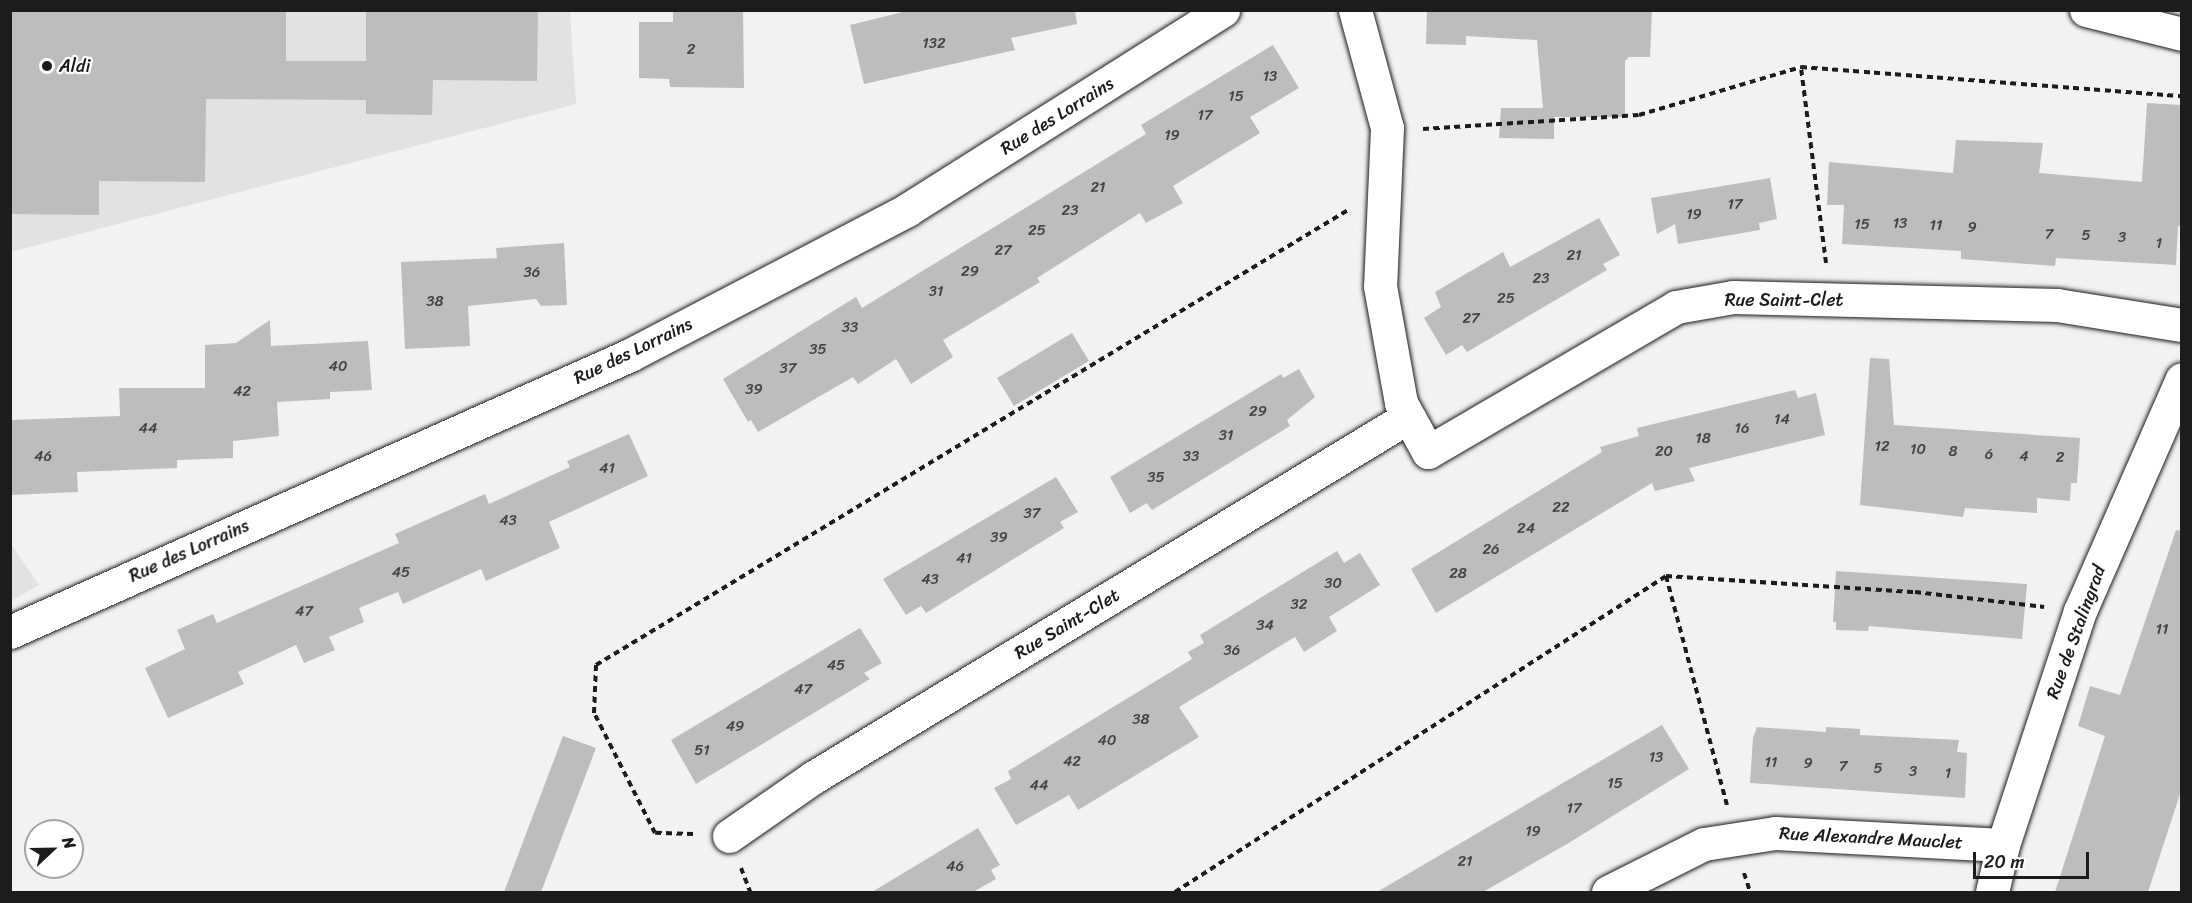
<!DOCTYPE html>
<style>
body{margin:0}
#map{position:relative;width:2192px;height:903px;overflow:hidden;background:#f2f2f2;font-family:Sriracha,sans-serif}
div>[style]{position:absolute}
.built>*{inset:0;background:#e2e2e2}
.building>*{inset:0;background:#bdbdbd}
.path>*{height:4px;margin-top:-2px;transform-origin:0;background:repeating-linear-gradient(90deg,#1c1c1c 0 6px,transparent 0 10.5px)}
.roads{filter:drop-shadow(0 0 2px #1c1c1c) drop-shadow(0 0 2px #1c1c1c)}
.street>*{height:33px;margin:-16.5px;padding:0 16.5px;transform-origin:16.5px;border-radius:16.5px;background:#fff}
.secondary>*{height:33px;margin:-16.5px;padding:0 16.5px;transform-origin:16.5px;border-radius:16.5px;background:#fff}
.dots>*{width:16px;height:16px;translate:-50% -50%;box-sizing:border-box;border:3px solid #fff;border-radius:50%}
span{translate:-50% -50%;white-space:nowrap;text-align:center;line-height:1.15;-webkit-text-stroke:4.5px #fff;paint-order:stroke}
.number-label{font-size:15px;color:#444}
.number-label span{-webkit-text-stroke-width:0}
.poi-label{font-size:18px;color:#1c1c1c}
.left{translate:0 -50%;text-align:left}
.street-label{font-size:18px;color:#1c1c1c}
.frame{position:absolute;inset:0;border:12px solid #1c1c1c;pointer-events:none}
.north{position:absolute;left:24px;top:819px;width:60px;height:60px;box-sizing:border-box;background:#fff;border:2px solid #a4a4a4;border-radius:50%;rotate:68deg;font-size:16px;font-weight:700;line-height:24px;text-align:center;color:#1c1c1c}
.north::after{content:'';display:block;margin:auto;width:21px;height:27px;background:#1c1c1c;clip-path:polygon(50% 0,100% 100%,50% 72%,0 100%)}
.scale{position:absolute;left:1973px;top:852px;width:116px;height:27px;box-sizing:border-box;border:3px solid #1c1c1c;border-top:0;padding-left:8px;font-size:18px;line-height:21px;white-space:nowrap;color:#1c1c1c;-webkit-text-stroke:4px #fff;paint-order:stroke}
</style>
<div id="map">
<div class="built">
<i style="clip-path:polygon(11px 11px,570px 11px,576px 104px,11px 252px)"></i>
<i style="clip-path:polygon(11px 544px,39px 585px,11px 601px,10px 601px)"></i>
</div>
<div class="building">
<i style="clip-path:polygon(10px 10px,286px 10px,286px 61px,366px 61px,366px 10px,538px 10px,537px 81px,433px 80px,432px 115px,366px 114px,366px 100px,206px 99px,205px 182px,99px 181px,99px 215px,10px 214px)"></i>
<i style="clip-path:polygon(673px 10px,743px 10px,744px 88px,670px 87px,669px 79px,639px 78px,639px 22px,673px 22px)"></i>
<i style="clip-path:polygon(911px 10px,1075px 10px,1077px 24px,1011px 38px,1015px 50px,864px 84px,850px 25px)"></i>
<i style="clip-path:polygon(1427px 10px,1652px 10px,1650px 57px,1629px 57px,1625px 61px,1625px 117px,1554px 117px,1554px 139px,1499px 138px,1501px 108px,1543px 108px,1537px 40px,1466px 36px,1466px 45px,1426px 44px)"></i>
<i style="clip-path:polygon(1273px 45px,1299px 88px,1250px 117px,1260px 133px,1173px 186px,1183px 203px,1146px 223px,1140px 213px,1037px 278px,1040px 282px,943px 340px,953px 357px,911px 384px,896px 359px,858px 384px,853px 377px,758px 432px,751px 420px,748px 422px,723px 379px,856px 297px,862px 308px,1146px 134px,1141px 125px)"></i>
<i style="clip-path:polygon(2147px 103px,2181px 105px,2181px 226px,2178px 226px,2176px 265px,2056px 258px,2055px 266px,1961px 259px,1961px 251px,1842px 244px,1844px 205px,1827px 205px,1829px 162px,1953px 173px,1956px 140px,2043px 143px,2039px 173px,2142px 182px)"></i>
<i style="clip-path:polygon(1770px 178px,1777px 219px,1759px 223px,1760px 230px,1678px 244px,1675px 224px,1657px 234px,1651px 198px)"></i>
<i style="clip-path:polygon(1599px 218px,1620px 255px,1603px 264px,1607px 270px,1467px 352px,1462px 345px,1446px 355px,1424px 318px,1441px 307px,1435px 292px,1503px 252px,1510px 267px)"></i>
<i style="clip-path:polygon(564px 243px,567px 305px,541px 306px,536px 299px,468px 306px,470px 346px,405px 349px,401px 262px,497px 258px,496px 248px)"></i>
<i style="clip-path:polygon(270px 320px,271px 346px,368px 341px,372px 390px,330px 392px,330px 399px,277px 402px,279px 436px,233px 441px,233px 458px,177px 460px,177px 468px,77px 472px,78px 492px,10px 495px,10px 420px,120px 416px,119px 388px,205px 388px,205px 345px,236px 343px)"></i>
<i style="clip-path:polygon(1072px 333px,1089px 361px,1014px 406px,997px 378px)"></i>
<i style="clip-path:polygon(1870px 358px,1889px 359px,1894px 425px,2080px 438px,2077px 483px,2071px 483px,2070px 501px,2037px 498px,2037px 513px,1965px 508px,1963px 517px,1860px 505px)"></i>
<i style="clip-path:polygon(1299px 369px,1315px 397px,1287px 420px,1290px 426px,1152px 510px,1147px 503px,1130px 513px,1110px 477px,1281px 374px,1283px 378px)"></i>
<i style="clip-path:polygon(1795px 390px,1798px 398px,1816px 393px,1825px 435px,1689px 468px,1695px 481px,1655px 491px,1652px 483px,1436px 613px,1411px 569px,1602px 452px,1600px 447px,1639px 436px,1637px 428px)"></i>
<i style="clip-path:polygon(629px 434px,648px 476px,549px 522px,560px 548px,486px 581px,481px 569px,403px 604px,398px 592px,359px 608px,364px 622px,329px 637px,335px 650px,304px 663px,296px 645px,238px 672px,244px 684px,168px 718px,145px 668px,185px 649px,177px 630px,213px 614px,217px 623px,399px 543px,395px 534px,485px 494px,489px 504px,570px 467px,567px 461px)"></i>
<i style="clip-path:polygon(1056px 477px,1078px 512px,1060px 522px,1064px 528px,926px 613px,921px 606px,906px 615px,883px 579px)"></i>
<i style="clip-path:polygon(2176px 530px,2181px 531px,2181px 791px,2148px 892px,2055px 892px,2105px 736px,2078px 726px,2090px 686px,2120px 695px)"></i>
<i style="clip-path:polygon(1337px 551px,1344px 563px,1360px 553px,1380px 585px,1329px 617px,1337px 631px,1304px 652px,1295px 637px,1179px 707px,1199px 737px,1078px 810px,1069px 795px,1016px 825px,994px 788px,1011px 779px,1008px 771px,1192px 659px,1188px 652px,1204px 643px,1200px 635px)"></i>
<i style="clip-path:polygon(1836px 571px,2027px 584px,2022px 639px,1869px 626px,1868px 631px,1836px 630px,1836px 622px,1833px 622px)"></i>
<i style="clip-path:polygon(860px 628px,882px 663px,864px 673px,870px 679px,696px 784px,671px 740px)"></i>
<i style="clip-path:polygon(1662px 725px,1689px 769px,1567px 844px,1483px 892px,1377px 892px)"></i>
<i style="clip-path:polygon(1757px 727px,1826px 732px,1826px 727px,1860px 729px,1860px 735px,1959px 740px,1957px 752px,1967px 753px,1965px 798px,1750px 783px,1753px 738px)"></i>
<i style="clip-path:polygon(563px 736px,596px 748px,541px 892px,504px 892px)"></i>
<i style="clip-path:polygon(978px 828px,1000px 865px,991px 870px,996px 879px,973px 892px,872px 892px)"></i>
</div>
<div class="path">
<i style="left:1423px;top:129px;width:216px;rotate:-3.7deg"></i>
<i style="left:1639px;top:115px;width:169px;rotate:-16.5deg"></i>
<i style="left:1826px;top:263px;width:198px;rotate:-97.3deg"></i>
<i style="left:1801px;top:67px;width:382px;rotate:4.4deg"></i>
<i style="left:1666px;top:576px;width:237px;rotate:75.1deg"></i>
<i style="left:693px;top:834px;width:38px;rotate:-178deg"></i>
<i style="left:655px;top:833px;width:135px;rotate:-116.9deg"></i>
<i style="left:594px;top:713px;width:48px;rotate:-87.6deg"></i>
<i style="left:596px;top:665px;width:879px;rotate:-31.18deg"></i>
<i style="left:741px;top:868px;width:26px;rotate:69deg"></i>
<i style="left:1744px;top:873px;width:20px;rotate:72deg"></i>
<i style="left:1175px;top:892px;width:584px;rotate:-32.76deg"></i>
<i style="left:1666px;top:576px;width:250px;rotate:3.7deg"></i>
<i style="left:1915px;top:592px;width:130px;rotate:6.6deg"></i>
</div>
<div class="roads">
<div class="street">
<i style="left:1355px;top:10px;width:122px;rotate:74.8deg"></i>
<i style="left:1387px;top:128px;width:158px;rotate:92.5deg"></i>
<i style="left:1380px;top:286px;width:119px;rotate:79.8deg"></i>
<i style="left:1401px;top:403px;width:56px;rotate:61.1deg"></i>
<i style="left:1428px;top:452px;width:287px;rotate:-30.3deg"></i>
<i style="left:1676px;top:307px;width:58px;rotate:-10deg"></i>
<i style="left:1733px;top:297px;width:324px;rotate:1.4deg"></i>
<i style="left:2057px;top:305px;width:127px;rotate:9.1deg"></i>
<i style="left:10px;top:632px;width:679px;rotate:-24.07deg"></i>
<i style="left:630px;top:355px;width:313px;rotate:-27.6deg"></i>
<i style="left:907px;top:210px;width:374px;rotate:-32.3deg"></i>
<i style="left:729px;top:836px;width:103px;rotate:-34.8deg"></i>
<i style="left:814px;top:777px;width:695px;rotate:-31.22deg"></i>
<i style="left:1608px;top:892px;width:107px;rotate:-26.6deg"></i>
<i style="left:1704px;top:844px;width:72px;rotate:-8.8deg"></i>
<i style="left:1775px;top:833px;width:228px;rotate:3deg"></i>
<i style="left:1992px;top:892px;width:48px;rotate:-76.8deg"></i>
<i style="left:2003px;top:845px;width:246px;rotate:-71.8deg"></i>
<i style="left:2080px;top:611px;width:253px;rotate:-66.3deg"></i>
</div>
<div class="secondary">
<i style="left:2086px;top:10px;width:99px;rotate:14deg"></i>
</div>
</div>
<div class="dots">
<i style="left:47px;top:66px;background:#1c1c1c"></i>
</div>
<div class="number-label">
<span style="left:934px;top:44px">132</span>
<span style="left:691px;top:50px">2</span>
<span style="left:1270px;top:77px">13</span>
<span style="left:1236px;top:97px">15</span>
<span style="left:1205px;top:116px">17</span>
<span style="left:1172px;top:136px">19</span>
<span style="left:1098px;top:188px">21</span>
<span style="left:1735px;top:205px">17</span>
<span style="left:1070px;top:211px">23</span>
<span style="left:1694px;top:215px">19</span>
<span style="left:1900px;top:224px">13</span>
<span style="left:1862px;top:225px">15</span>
<span style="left:1936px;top:226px">11</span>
<span style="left:1972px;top:228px">9</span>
<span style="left:1037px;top:231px">25</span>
<span style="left:2049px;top:235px">7</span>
<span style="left:2086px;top:236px">5</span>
<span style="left:2122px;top:238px">3</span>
<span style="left:2159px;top:244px">1</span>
<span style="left:1003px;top:251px">27</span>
<span style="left:1574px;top:256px">21</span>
<span style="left:970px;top:272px">29</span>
<span style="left:532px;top:273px">36</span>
<span style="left:1541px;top:279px">23</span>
<span style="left:936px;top:292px">31</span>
<span style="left:1506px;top:299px">25</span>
<span style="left:435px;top:302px">38</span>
<span style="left:1471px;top:319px">27</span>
<span style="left:850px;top:328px">33</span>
<span style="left:818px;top:350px">35</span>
<span style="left:338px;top:367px">40</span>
<span style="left:788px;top:369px">37</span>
<span style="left:754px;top:390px">39</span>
<span style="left:242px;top:392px">42</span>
<span style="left:1258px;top:412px">29</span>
<span style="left:1782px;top:420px">14</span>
<span style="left:148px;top:429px">44</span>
<span style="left:1742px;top:429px">16</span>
<span style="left:1226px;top:436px">31</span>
<span style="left:1703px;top:439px">18</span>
<span style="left:1882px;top:447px">12</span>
<span style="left:1918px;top:450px">10</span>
<span style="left:1664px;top:452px">20</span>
<span style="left:1953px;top:452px">8</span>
<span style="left:1989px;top:455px">6</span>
<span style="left:43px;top:457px">46</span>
<span style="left:1191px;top:457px">33</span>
<span style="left:2024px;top:457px">4</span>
<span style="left:2060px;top:458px">2</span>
<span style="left:607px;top:469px">41</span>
<span style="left:1156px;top:478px">35</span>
<span style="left:1561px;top:508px">22</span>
<span style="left:1032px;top:514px">37</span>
<span style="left:508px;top:521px">43</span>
<span style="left:1526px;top:529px">24</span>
<span style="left:999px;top:538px">39</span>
<span style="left:1491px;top:550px">26</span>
<span style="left:964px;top:559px">41</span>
<span style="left:401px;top:573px">45</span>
<span style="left:1458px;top:574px">28</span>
<span style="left:930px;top:580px">43</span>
<span style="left:1333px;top:584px">30</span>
<span style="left:1299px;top:605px">32</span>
<span style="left:304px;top:612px">47</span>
<span style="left:1265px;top:626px">34</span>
<span style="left:2162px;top:630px">11</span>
<span style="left:1232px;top:651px">36</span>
<span style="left:836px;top:666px">45</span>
<span style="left:803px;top:690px">47</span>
<span style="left:1141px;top:720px">38</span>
<span style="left:735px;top:727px">49</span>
<span style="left:1107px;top:741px">40</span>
<span style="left:702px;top:751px">51</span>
<span style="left:1656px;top:758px">13</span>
<span style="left:1072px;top:762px">42</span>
<span style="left:1771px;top:763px">11</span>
<span style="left:1808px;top:764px">9</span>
<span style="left:1843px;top:767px">7</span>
<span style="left:1878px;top:769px">5</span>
<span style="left:1913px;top:772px">3</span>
<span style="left:1948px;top:774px">1</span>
<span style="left:1615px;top:784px">15</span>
<span style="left:1039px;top:786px">44</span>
<span style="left:1574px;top:809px">17</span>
<span style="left:1533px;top:832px">19</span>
<span style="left:1465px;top:862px">21</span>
<span style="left:955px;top:867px">46</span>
</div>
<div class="poi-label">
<span class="left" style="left:59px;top:66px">Aldi</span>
</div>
<div class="street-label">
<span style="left:1057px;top:116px;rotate:-32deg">Rue des Lorrains</span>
<span style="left:1784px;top:300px">Rue Saint-Clet</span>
<span style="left:633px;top:351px;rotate:-26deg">Rue des Lorrains</span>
<span style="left:189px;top:551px;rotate:-24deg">Rue des Lorrains</span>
<span style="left:1067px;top:624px;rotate:-31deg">Rue Saint-Clet</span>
<span style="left:2076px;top:632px;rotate:-70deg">Rue de Stalingrad</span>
<span style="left:1871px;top:838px;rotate:3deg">Rue Alexandre Mauclet</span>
</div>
<div class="frame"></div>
<div class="north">N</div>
<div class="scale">20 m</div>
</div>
